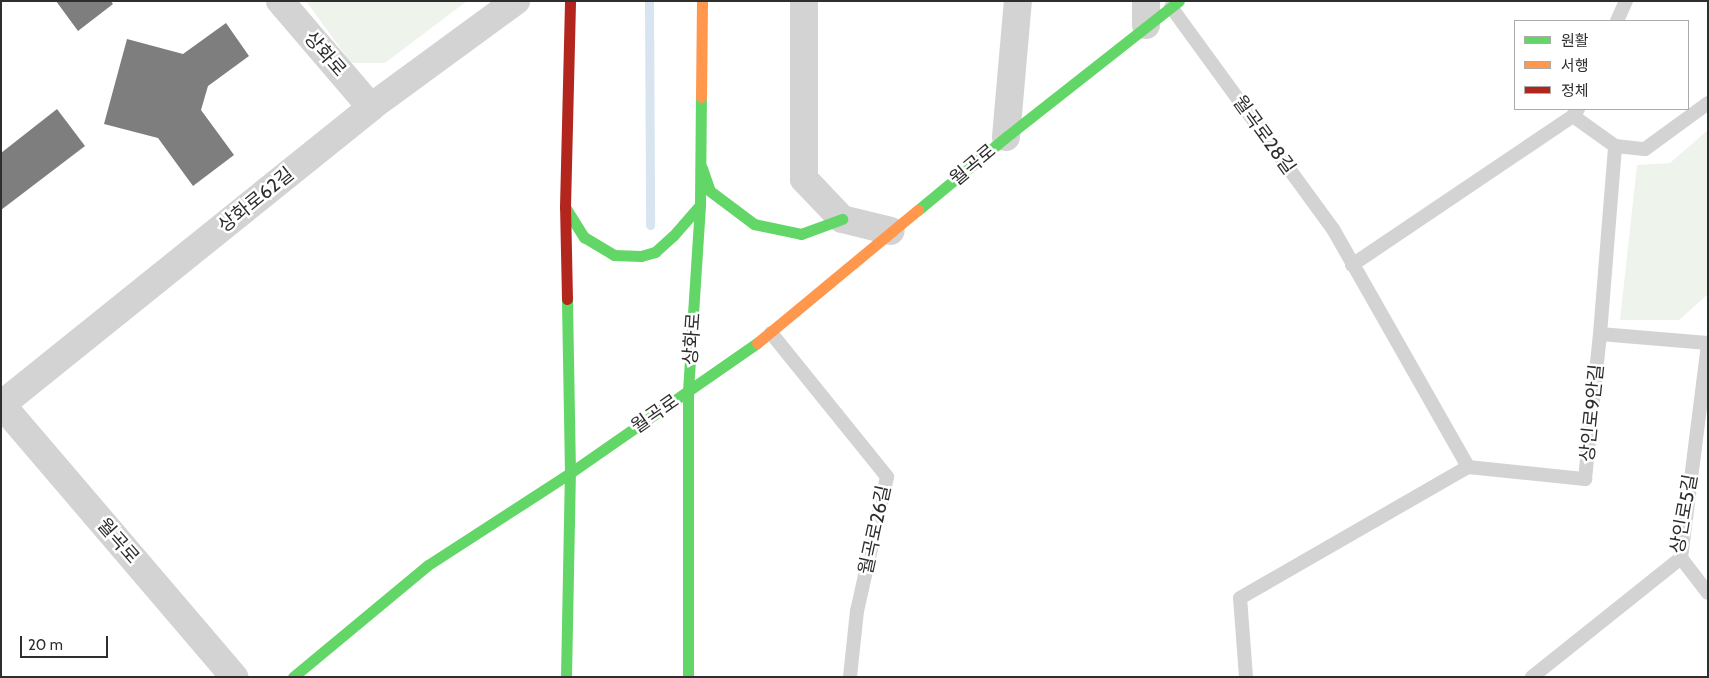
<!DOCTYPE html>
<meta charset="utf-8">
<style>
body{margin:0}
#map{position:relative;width:1709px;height:678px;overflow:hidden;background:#fff;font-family:Cabin,"Noto Sans KR",sans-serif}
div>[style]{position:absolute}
.green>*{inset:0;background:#eef3ec}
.stream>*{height:9px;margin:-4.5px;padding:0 4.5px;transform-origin:4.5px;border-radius:4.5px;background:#d8e4f0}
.building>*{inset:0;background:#7e7e7e}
.lane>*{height:14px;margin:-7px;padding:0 7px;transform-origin:7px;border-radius:7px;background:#d3d3d3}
.street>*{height:28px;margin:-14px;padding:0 14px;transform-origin:14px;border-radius:14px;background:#d3d3d3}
.fast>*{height:11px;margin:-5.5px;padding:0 5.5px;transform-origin:5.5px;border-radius:5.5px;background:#63d668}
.slow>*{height:11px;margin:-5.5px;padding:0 5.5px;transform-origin:5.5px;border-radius:5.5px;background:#ff974d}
.jam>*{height:11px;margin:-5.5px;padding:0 5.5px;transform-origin:5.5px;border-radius:5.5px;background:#b3261e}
span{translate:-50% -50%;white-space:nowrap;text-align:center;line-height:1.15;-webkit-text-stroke:5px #fff;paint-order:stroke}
.street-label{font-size:19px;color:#2e2e2e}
.frame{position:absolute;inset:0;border:2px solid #2e2e2e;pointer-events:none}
.legend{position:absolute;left:1514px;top:20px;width:175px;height:90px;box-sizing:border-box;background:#fff;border:1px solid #ababab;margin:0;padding:6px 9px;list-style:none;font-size:15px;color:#2e2e2e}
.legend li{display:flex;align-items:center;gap:10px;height:25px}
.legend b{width:25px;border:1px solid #ababab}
.scale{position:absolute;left:20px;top:636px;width:88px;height:22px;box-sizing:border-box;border:2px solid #2e2e2e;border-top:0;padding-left:6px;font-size:15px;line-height:18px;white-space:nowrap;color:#2e2e2e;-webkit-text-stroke:4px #fff;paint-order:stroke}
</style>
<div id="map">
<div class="green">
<i style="clip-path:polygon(306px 1px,467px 1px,385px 63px,351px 63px)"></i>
<i style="clip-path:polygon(1708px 130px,1708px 294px,1679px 320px,1620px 320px,1637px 165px,1670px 163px)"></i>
</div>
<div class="stream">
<i style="left:649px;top:1px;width:224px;rotate:89.7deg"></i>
</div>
<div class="building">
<i style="clip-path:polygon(56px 1px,111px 1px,113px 4px,78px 31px)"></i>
<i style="clip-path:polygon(226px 23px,249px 56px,208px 86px,201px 110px,234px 155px,193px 186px,158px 138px,104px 124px,127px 39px,183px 54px)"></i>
<i style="clip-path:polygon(57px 109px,85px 146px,1px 210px,1px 153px)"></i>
</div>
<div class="lane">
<i style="left:1171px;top:7px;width:275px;rotate:53.9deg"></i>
<i style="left:1333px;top:229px;width:274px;rotate:60.4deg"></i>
<i style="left:1617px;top:21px;width:22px;rotate:-66deg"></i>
<i style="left:1573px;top:116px;width:52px;rotate:35.5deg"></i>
<i style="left:1352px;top:265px;width:267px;rotate:-34deg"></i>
<i style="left:1573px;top:116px;width:9px;rotate:-54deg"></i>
<i style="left:771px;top:333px;width:185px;rotate:51.1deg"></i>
<i style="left:887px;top:477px;width:137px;rotate:102.6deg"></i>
<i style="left:857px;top:611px;width:66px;rotate:96.1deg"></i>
<i style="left:1600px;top:334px;width:108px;rotate:4.8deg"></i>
<i style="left:1681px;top:558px;width:44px;rotate:52.4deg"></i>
<i style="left:1246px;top:677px;width:79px;rotate:-94.3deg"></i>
<i style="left:1240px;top:598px;width:263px;rotate:-29.9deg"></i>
<i style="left:1468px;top:467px;width:118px;rotate:5.9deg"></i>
<i style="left:1585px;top:479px;width:146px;rotate:-84.1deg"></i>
<i style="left:1600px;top:334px;width:189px;rotate:-85.4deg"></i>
<i style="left:1615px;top:146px;width:30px;rotate:6deg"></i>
<i style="left:1645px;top:149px;width:78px;rotate:-36.1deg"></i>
<i style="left:1532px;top:677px;width:191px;rotate:-38.6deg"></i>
<i style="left:1681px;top:558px;width:217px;rotate:-82.8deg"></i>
</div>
<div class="street">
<i style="left:280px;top:1px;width:140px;rotate:49.4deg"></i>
<i style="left:804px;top:1px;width:178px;rotate:90deg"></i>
<i style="left:804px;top:179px;width:55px;rotate:46.5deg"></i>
<i style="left:842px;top:219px;width:50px;rotate:13.8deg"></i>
<i style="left:1146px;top:1px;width:24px;rotate:90deg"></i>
<i style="left:1006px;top:137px;width:137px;rotate:-85deg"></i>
<i style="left:1px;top:405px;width:475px;rotate:-38.8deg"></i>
<i style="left:371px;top:107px;width:180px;rotate:-36.2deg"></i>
<i style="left:2px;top:405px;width:358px;rotate:49.5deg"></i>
</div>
<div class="fast">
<i style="left:702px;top:168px;width:24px;rotate:71deg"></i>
<i style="left:710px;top:191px;width:55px;rotate:36.9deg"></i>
<i style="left:754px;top:224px;width:48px;rotate:12deg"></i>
<i style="left:801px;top:234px;width:44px;rotate:-20.1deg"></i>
<i style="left:565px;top:207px;width:36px;rotate:58deg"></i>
<i style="left:584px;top:237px;width:35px;rotate:31deg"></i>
<i style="left:614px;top:255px;width:27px;rotate:2deg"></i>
<i style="left:641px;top:256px;width:15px;rotate:-16deg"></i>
<i style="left:655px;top:252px;width:24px;rotate:-42deg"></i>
<i style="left:673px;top:236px;width:41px;rotate:-48.9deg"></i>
<i style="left:918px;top:210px;width:114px;rotate:-39.7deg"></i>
<i style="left:1006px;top:137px;width:220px;rotate:-38.2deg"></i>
<i style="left:293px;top:677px;width:175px;rotate:-39.7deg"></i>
<i style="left:428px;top:565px;width:169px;rotate:-32.9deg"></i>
<i style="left:570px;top:473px;width:228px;rotate:-34.8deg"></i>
<i style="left:566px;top:677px;width:204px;rotate:-88.9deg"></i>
<i style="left:570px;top:473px;width:174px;rotate:-91deg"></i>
<i style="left:688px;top:677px;width:286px;rotate:-90deg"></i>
<i style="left:688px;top:391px;width:186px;rotate:-86.3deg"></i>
<i style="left:700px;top:205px;width:108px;rotate:-89.5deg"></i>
</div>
<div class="slow">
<i style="left:701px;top:97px;width:96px;rotate:-89.4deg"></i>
<i style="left:757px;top:343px;width:209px;rotate:-39.6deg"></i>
</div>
<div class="jam">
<i style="left:567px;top:299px;width:92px;rotate:-91.2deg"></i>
<i style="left:565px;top:207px;width:206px;rotate:-88.6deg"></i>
</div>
<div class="street-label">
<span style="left:325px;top:54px;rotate:49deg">상화로</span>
<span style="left:1264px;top:135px;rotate:54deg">월곡로28길</span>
<span style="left:973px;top:165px;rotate:-40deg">월곡로</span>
<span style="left:256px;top:200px;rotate:-39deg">상화로62길</span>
<span style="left:692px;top:339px;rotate:-86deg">상화로</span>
<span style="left:1592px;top:413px;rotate:-84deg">상인로9안길</span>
<span style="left:655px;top:414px;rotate:-35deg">월곡로</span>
<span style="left:1684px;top:514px;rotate:-80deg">상인로5길</span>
<span style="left:875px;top:530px;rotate:-78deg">월곡로26길</span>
<span style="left:118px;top:541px;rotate:49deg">월곡로</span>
</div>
<div class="frame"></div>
<ul class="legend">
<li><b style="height:6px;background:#63d668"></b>원활</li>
<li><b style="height:6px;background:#ff974d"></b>서행</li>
<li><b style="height:6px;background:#b3261e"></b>정체</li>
</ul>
<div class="scale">20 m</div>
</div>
